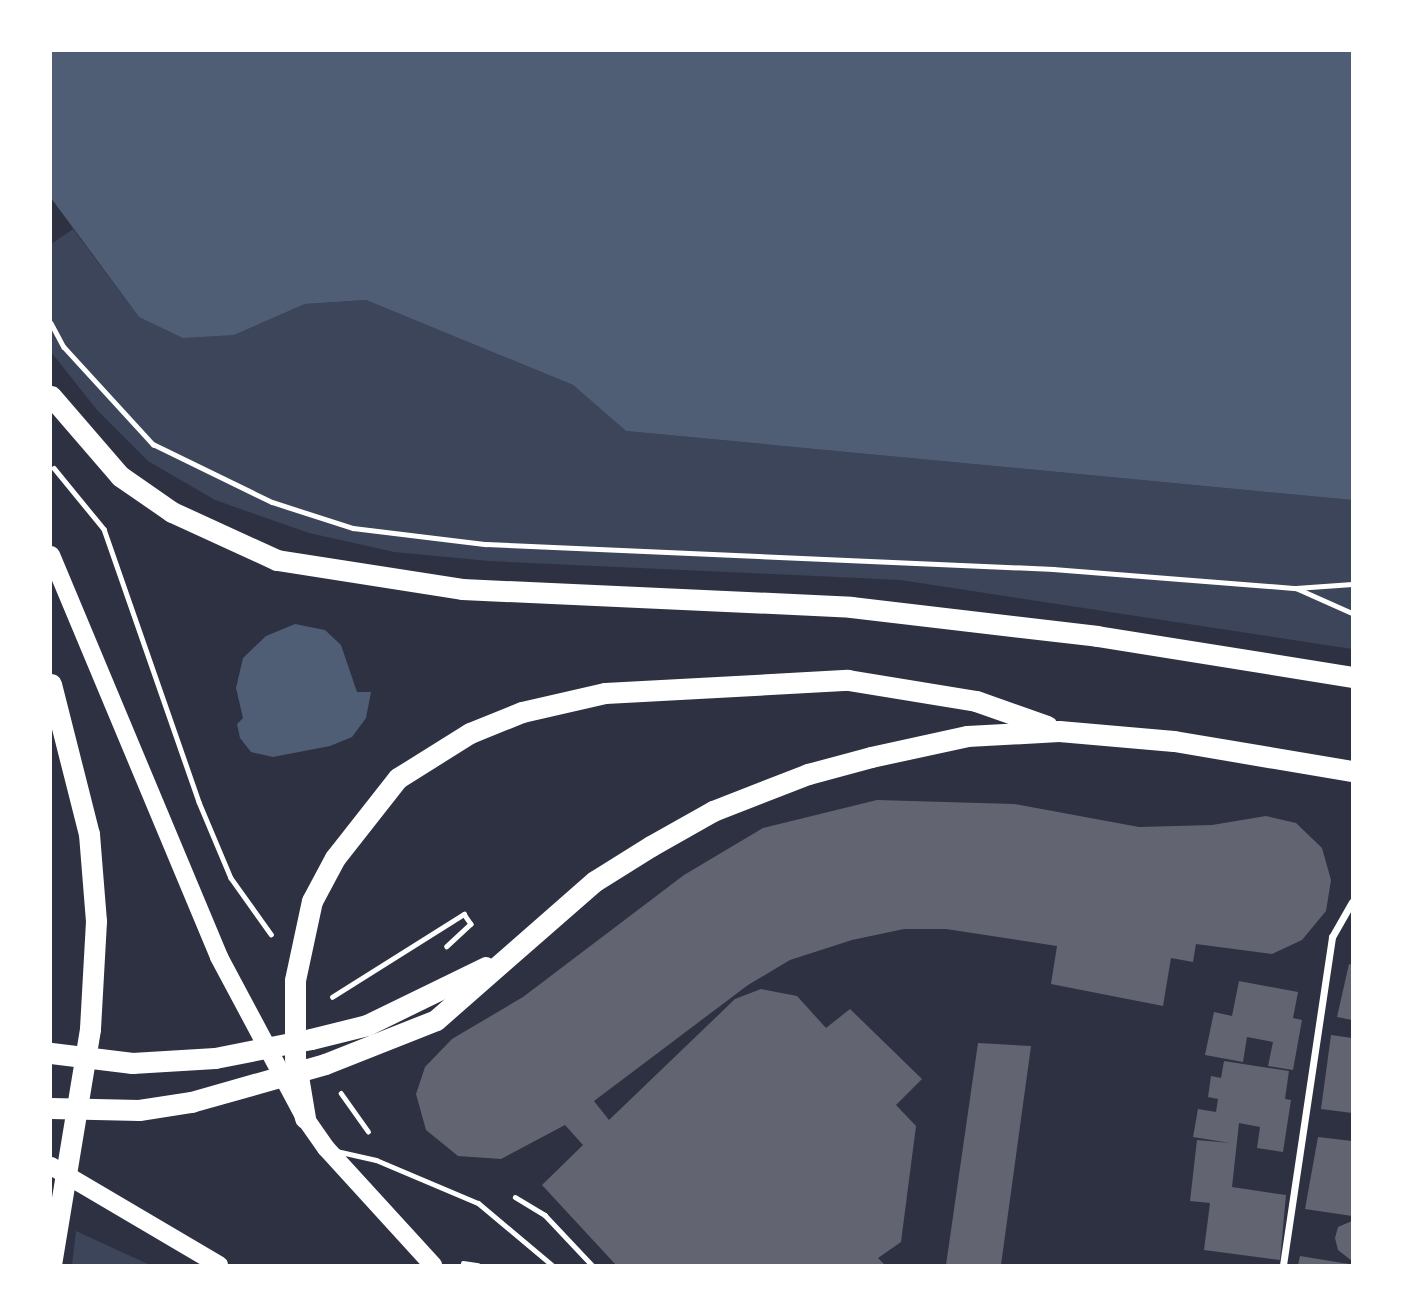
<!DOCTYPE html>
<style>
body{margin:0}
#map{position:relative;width:1403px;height:1316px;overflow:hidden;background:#2d3142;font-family:"Archivo Narrow",sans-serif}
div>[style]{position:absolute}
.green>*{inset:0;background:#3c4559}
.water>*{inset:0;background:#4f5d75}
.building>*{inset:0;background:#626471}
.path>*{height:4.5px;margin:-2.25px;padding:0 2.25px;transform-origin:2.25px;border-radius:2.25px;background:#fff}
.service>*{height:5px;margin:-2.5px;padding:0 2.5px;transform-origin:2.5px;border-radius:2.5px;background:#fff}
.minor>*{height:7px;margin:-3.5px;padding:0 3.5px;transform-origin:3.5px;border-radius:3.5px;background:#fff}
.primary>*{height:18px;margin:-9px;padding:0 9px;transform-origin:9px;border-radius:9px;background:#fff}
.motorway>*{height:21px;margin:-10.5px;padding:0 10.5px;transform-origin:10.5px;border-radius:10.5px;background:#fff}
span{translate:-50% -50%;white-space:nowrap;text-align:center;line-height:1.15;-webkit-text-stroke:6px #fff;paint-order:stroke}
.frame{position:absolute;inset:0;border:52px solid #fff;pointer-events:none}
</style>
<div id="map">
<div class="green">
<i style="clip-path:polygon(73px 229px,139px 317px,234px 335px,305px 304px,366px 300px,573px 385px,626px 431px,1352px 500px,1352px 649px,900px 580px,489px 561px,394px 552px,309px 533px,215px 500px,148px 461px,97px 410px,51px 352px,51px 244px)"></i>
<i style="clip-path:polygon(76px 1231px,150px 1265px,72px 1265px)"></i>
</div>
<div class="water">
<i style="clip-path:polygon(51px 51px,1352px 51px,1352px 500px,626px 431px,573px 385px,366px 300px,305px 304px,234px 335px,183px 338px,139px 317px,51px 198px)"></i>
<i style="clip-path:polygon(295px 624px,325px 630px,341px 645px,357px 692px,371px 692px,366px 718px,352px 737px,330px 746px,273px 757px,251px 752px,240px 738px,237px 724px,243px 718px,236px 688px,243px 658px,266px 636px)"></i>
</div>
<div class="building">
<i style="clip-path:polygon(877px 800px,1014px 804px,1139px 827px,1212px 825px,1266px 816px,1296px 823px,1322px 848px,1331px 880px,1326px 911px,1302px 940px,1272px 954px,1196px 944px,1193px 962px,1171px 958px,1163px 1006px,1051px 984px,1057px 946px,946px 929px,904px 929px,852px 940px,790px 960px,748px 985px,594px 1101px,609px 1120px,735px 999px,761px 989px,797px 996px,826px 1028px,850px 1009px,922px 1079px,896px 1105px,916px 1126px,901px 1242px,878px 1258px,885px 1265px,616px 1265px,542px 1185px,583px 1145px,565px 1125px,501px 1159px,458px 1156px,426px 1130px,416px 1094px,425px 1067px,452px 1039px,523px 997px,684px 875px,763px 828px)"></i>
<i style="clip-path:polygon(1349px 964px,1352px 965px,1352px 1020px,1337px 1017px)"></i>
<i style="clip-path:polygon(1239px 981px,1298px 992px,1293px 1018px,1302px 1020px,1293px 1070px,1268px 1066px,1273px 1042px,1247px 1037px,1243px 1062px,1205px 1055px,1214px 1012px,1232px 1016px)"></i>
<i style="clip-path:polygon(1331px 1035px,1352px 1038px,1352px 1113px,1321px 1109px)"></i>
<i style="clip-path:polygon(978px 1043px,1031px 1046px,1001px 1265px,946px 1265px)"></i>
<i style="clip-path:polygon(1224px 1061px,1289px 1071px,1285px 1099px,1291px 1100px,1283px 1152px,1257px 1148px,1260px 1127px,1239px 1123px,1232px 1187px,1286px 1195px,1280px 1260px,1204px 1250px,1210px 1203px,1190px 1201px,1197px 1140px,1230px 1143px,1193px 1137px,1198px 1109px,1216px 1112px,1218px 1099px,1208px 1097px,1211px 1076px,1221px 1078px)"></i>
<i style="clip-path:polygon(1318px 1137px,1352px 1141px,1352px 1216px,1305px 1209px)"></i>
<i style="clip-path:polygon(1352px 1221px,1352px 1261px,1338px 1250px,1335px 1238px,1338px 1227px)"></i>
<i style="clip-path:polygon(1300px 1256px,1349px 1264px,1349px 1265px,1298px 1265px)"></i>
</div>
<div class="path">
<i style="left:51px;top:323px;width:27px;rotate:62deg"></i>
<i style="left:64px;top:347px;width:132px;rotate:47.5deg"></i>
<i style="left:153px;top:444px;width:132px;rotate:26deg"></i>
<i style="left:272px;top:502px;width:85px;rotate:17.8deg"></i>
<i style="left:353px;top:528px;width:134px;rotate:6.9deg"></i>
<i style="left:486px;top:544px;width:568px;rotate:2.52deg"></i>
<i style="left:1053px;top:569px;width:244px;rotate:4.5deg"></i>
<i style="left:1296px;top:588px;width:56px;rotate:-4.1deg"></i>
<i style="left:54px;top:468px;width:79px;rotate:50.7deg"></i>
<i style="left:104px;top:529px;width:289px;rotate:70.8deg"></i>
<i style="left:199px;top:802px;width:82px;rotate:67.2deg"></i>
<i style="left:231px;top:878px;width:69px;rotate:54.5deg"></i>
<i style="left:1296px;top:588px;width:61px;rotate:24.1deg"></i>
<i style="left:332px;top:997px;width:156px;rotate:-32.2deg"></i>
<i style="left:464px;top:914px;width:12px;rotate:55deg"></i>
<i style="left:471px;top:924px;width:33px;rotate:137deg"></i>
<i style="left:341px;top:1093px;width:47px;rotate:54.6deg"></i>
<i style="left:515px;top:1197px;width:35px;rotate:31deg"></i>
<i style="left:545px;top:1215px;width:69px;rotate:46.8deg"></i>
<i style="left:463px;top:1263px;width:15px;rotate:8deg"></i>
</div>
<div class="service">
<i style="left:336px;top:1151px;width:41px;rotate:12.7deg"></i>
<i style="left:376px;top:1160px;width:111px;rotate:22.9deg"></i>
<i style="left:478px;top:1203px;width:97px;rotate:40deg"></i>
</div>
<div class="minor">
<i style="left:1283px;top:1265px;width:332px;rotate:-81.5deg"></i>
<i style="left:1332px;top:937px;width:40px;rotate:-60.3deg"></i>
</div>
<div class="primary">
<i style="left:51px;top:555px;width:436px;rotate:67.3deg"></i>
<i style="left:219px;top:957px;width:183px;rotate:61.9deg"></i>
<i style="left:305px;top:1118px;width:37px;rotate:55deg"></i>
<i style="left:326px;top:1148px;width:159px;rotate:47.6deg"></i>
<i style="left:51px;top:1166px;width:195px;rotate:30.5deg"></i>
</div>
<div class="motorway">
<i style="left:51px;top:396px;width:106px;rotate:49.2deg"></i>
<i style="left:120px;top:476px;width:63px;rotate:34.7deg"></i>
<i style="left:172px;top:512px;width:115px;rotate:24.6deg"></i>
<i style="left:277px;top:560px;width:187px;rotate:8.9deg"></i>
<i style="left:462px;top:589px;width:389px;rotate:2.6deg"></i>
<i style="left:851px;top:607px;width:248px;rotate:6.7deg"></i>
<i style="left:1097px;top:636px;width:258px;rotate:9.1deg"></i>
<i style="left:51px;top:684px;width:155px;rotate:75.8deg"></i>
<i style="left:89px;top:834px;width:87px;rotate:85.4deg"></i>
<i style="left:96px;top:921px;width:108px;rotate:93.2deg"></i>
<i style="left:90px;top:1029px;width:239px;rotate:99.4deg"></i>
<i style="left:51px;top:1053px;width:82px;rotate:7deg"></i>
<i style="left:132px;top:1063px;width:83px;rotate:-3.4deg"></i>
<i style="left:215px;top:1058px;width:98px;rotate:-11.2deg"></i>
<i style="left:311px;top:1039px;width:58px;rotate:-14deg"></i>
<i style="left:367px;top:1025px;width:132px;rotate:-26deg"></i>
<i style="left:51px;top:1108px;width:88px;rotate:1.3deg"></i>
<i style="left:139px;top:1110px;width:53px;rotate:-8.7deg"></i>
<i style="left:191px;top:1102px;width:139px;rotate:-15.8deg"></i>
<i style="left:325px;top:1064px;width:119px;rotate:-21.6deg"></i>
<i style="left:436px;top:1020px;width:211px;rotate:-41.2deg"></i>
<i style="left:595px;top:881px;width:66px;rotate:-32deg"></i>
<i style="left:651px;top:846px;width:71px;rotate:-29.4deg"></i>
<i style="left:713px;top:811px;width:102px;rotate:-21.3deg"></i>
<i style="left:808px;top:774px;width:65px;rotate:-15.1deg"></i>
<i style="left:871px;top:757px;width:98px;rotate:-12.3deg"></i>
<i style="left:967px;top:736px;width:92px;rotate:-3.1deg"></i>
<i style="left:1059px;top:731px;width:115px;rotate:5deg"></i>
<i style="left:1174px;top:741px;width:181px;rotate:9.6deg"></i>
<i style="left:305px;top:1118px;width:61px;rotate:-99.5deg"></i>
<i style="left:295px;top:1058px;width:78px;rotate:-90deg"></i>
<i style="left:295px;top:980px;width:81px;rotate:-77.9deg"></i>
<i style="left:312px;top:901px;width:49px;rotate:-61.9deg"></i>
<i style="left:335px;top:858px;width:102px;rotate:-51.8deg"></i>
<i style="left:398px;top:778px;width:85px;rotate:-32deg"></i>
<i style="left:470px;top:733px;width:56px;rotate:-22deg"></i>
<i style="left:522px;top:712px;width:85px;rotate:-12.9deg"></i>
<i style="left:605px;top:693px;width:243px;rotate:-3.1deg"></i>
<i style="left:848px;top:680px;width:130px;rotate:9.3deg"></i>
<i style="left:976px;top:701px;width:75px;rotate:19.4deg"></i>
</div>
<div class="frame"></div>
</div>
